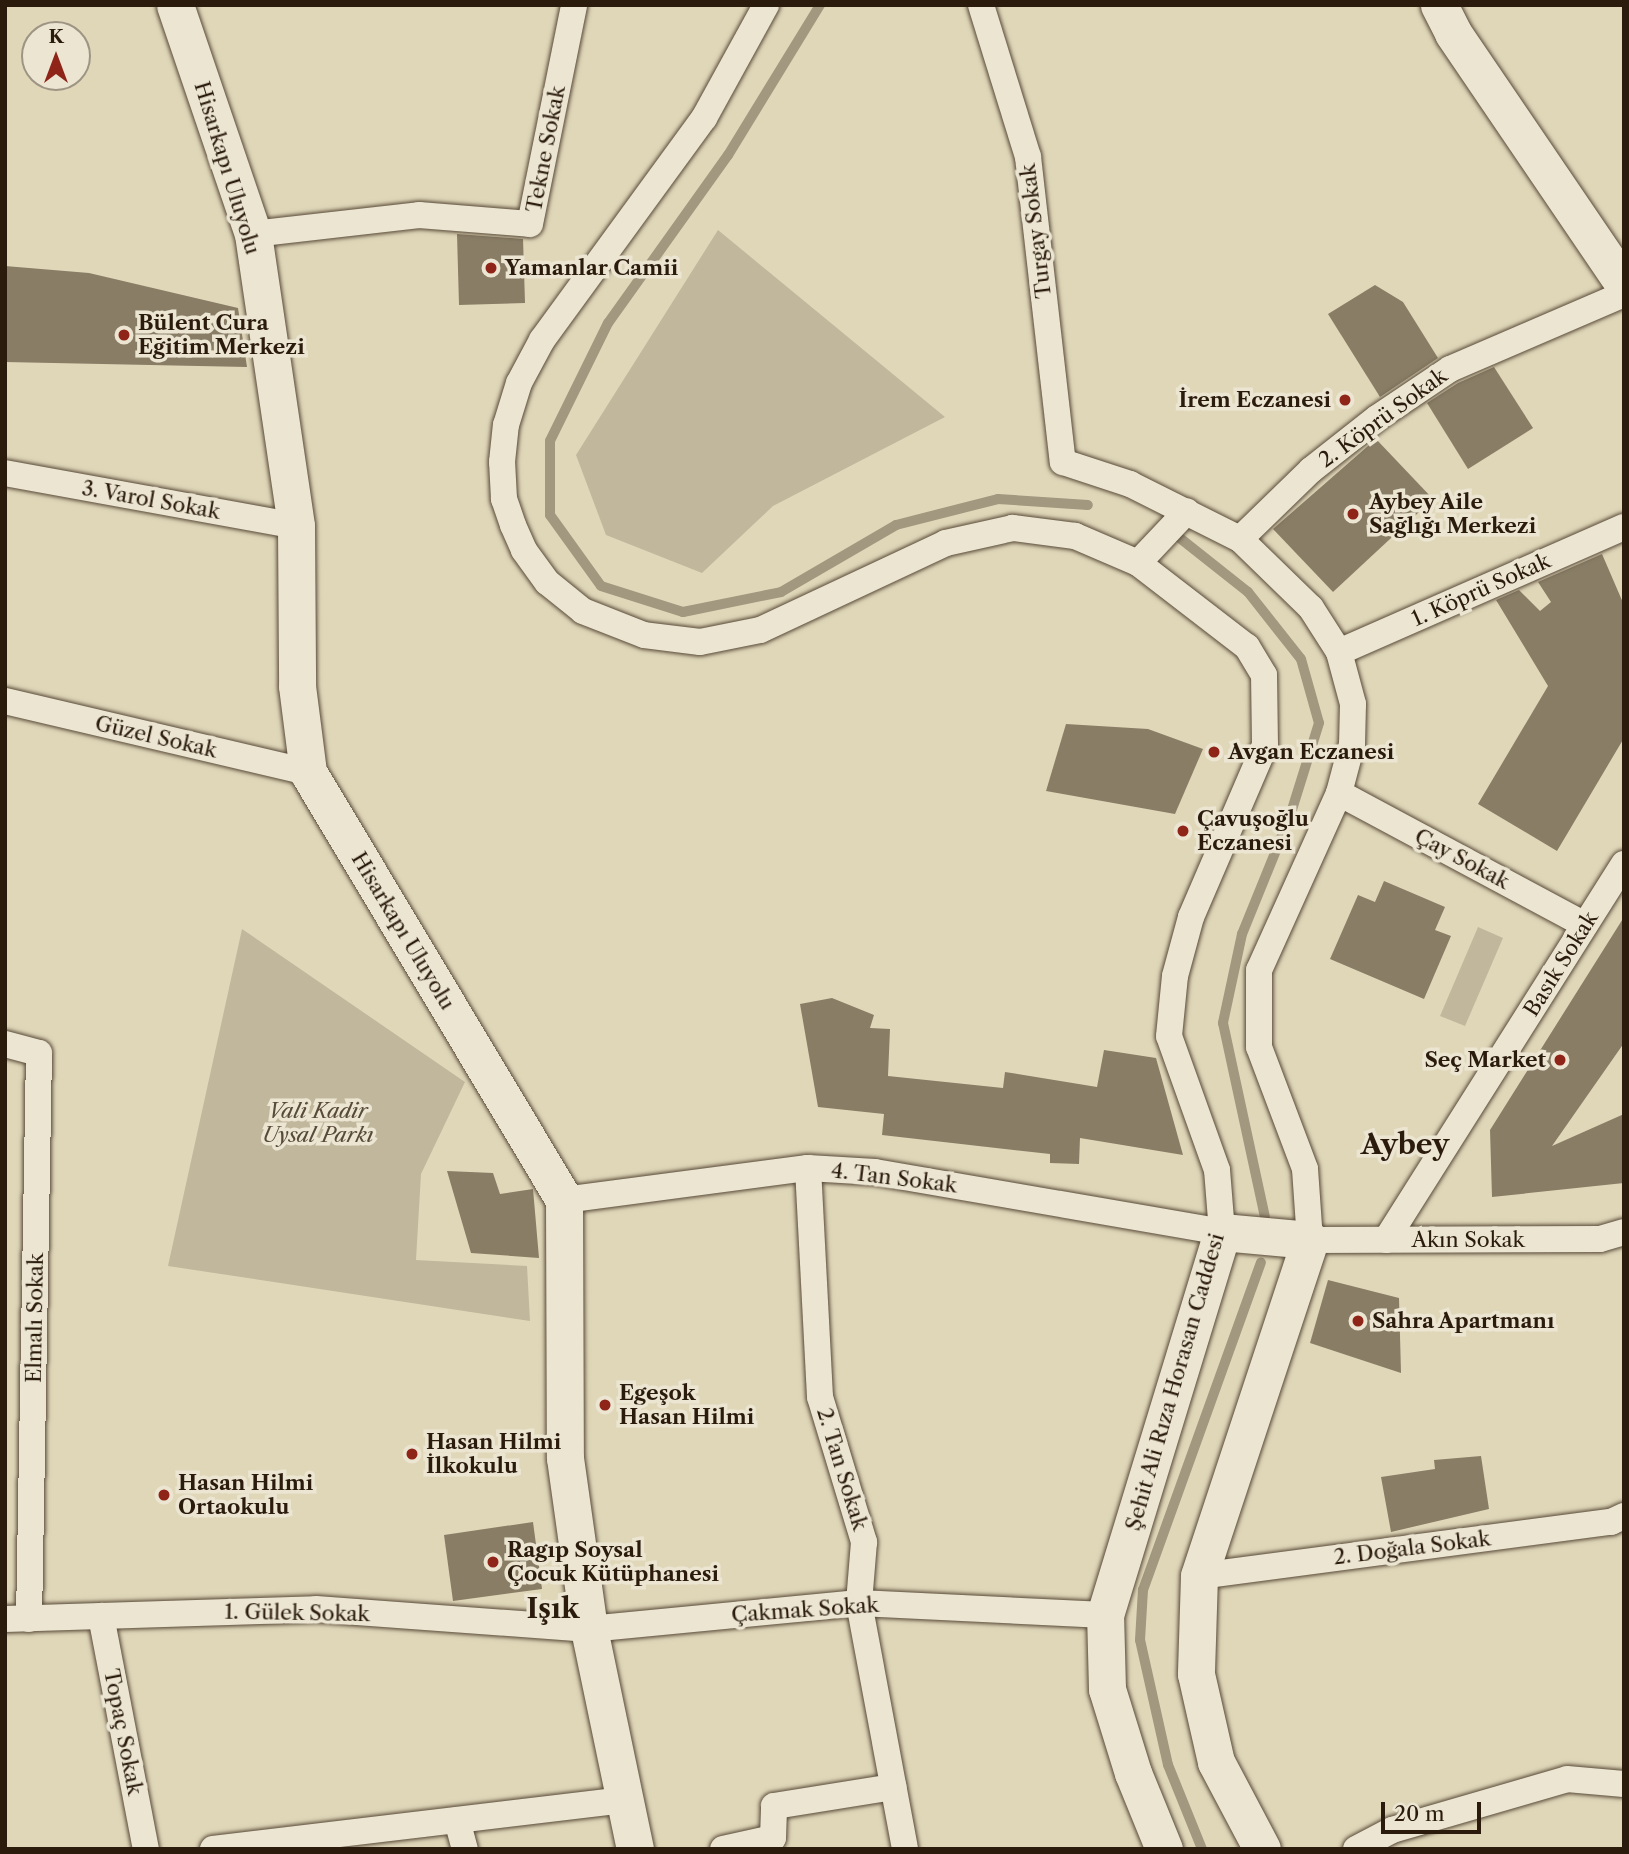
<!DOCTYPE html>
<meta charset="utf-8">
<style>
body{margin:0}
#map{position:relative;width:1629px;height:1854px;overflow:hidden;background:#e0d7b9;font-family:"Libre Caslon Text",serif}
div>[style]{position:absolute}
.green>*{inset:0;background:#c1b79c}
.stream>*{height:10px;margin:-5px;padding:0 5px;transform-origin:5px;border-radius:5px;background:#a2977f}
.building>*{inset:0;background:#897d66}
.roads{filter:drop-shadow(0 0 2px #584a38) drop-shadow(0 0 2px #584a38)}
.street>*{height:26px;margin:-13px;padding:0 13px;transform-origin:13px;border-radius:13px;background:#ebe5d2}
.secondary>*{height:37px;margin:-18.5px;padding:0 18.5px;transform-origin:18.5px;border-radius:18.5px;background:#ebe5d2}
.dots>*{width:19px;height:19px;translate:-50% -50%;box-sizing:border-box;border:4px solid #ebe5d2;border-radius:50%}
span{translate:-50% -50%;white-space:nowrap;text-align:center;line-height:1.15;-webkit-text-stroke:7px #ebe5d2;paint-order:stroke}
.street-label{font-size:21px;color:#2b1b0d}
.poi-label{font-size:21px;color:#2b1b0d;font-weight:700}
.left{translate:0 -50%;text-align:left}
.right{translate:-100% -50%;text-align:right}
.park-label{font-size:21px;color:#584a38;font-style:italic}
.district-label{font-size:28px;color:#2b1b0d;font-weight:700}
.frame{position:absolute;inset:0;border:7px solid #2b1b0d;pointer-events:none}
.north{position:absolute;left:21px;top:21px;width:70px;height:70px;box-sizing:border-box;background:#ebe5d2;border:2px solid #9e9483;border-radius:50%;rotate:0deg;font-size:19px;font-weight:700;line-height:28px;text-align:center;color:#2b1b0d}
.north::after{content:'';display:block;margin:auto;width:24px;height:32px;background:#8f2418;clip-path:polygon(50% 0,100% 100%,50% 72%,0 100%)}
.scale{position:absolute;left:1381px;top:1802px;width:100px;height:32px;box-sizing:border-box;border:4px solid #2b1b0d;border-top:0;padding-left:9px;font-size:21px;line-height:24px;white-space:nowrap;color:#2b1b0d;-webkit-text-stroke:5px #ebe5d2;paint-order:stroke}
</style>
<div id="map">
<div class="green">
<i style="clip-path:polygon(718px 230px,945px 417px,773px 506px,702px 573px,606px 535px,576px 455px)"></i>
<i style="clip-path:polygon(1478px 927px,1503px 938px,1465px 1026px,1440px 1016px)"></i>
<i style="clip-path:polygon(242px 929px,465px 1082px,421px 1174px,416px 1260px,527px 1266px,530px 1321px,168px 1266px)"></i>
</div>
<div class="stream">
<i style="left:820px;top:5px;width:176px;rotate:121.5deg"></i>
<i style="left:728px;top:155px;width:206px;rotate:125.5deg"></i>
<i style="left:608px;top:323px;width:131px;rotate:116.2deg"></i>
<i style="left:550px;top:441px;width:74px;rotate:90deg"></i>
<i style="left:550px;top:515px;width:87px;rotate:54.3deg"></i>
<i style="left:601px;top:586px;width:86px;rotate:17.6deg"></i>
<i style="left:683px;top:612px;width:100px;rotate:-11.5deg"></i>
<i style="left:781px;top:592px;width:133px;rotate:-30.2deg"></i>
<i style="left:896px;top:525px;width:105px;rotate:-14.3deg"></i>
<i style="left:998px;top:499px;width:90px;rotate:3.8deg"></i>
<i style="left:1176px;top:535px;width:92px;rotate:38.4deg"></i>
<i style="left:1248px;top:592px;width:85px;rotate:51.7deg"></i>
<i style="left:1301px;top:659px;width:66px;rotate:74.3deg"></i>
<i style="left:1319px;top:723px;width:97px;rotate:107.3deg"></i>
<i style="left:1290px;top:816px;width:127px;rotate:112.1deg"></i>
<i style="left:1242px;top:934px;width:91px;rotate:102.1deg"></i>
<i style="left:1223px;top:1023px;width:198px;rotate:77.8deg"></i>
<i style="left:1202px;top:1849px;width:91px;rotate:-112deg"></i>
<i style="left:1168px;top:1765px;width:128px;rotate:-102.6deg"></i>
<i style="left:1140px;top:1640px;width:50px;rotate:-86.6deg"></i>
<i style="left:1143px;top:1590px;width:348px;rotate:-70.2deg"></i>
</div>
<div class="building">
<i style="clip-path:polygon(457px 234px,523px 239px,525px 303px,459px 305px)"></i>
<i style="clip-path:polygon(5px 266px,89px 273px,238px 308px,247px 367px,5px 362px)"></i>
<i style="clip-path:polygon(1375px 285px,1403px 302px,1438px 358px,1380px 397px,1328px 314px)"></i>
<i style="clip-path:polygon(1494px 367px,1533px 428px,1468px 469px,1427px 403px,1458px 383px)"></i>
<i style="clip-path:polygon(1376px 439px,1433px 499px,1333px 592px,1273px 529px)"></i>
<i style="clip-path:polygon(1602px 554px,1624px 605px,1624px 738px,1557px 851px,1478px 804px,1548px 686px,1496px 600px,1519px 590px,1540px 611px,1551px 602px,1538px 582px)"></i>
<i style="clip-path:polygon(1066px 724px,1148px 729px,1203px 749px,1175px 814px,1046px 791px)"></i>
<i style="clip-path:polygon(1384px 881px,1445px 907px,1435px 930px,1451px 936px,1424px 999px,1330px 959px,1358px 895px,1375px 902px)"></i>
<i style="clip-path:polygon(1624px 917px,1624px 1043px,1552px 1146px,1624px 1114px,1624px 1183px,1492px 1197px,1490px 1130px)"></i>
<i style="clip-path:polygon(832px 998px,874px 1015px,870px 1028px,890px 1029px,888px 1076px,1003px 1088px,1005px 1072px,1097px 1087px,1104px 1050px,1156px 1058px,1183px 1155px,1080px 1138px,1079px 1164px,1050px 1163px,1050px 1154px,882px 1135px,884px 1114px,818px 1107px,800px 1004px)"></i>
<i style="clip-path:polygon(447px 1171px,493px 1173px,500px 1194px,533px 1189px,539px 1258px,471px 1253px)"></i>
<i style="clip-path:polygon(1328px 1280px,1399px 1298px,1401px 1373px,1310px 1343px)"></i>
<i style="clip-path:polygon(1481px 1456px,1489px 1509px,1391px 1532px,1381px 1477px,1435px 1469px,1434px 1460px)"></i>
<i style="clip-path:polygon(533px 1522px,542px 1589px,453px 1601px,444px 1535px)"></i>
</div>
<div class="roads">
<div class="street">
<i style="left:981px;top:5px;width:159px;rotate:72.8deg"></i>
<i style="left:1028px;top:157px;width:307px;rotate:83.5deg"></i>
<i style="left:1063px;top:462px;width:71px;rotate:18.2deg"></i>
<i style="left:1130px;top:484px;width:123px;rotate:26.6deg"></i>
<i style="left:1240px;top:539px;width:99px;rotate:44.2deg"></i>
<i style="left:1311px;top:608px;width:52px;rotate:57.5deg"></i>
<i style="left:1339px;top:652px;width:54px;rotate:74.9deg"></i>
<i style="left:1353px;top:704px;width:40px;rotate:91.4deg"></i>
<i style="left:1352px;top:744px;width:51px;rotate:104.9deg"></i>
<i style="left:1339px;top:793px;width:194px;rotate:114.3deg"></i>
<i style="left:1259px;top:970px;width:77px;rotate:90deg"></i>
<i style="left:1259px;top:1047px;width:130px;rotate:69.3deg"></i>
<i style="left:1305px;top:1169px;width:71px;rotate:86deg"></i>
<i style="left:1310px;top:1240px;width:290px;rotate:-0.2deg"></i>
<i style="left:1600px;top:1239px;width:25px;rotate:-16deg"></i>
<i style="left:253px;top:234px;width:167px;rotate:-6.5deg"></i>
<i style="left:419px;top:215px;width:111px;rotate:4.6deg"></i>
<i style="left:530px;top:224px;width:223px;rotate:-78.6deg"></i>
<i style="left:5px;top:473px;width:296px;rotate:10.3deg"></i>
<i style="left:1240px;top:539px;width:99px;rotate:-44.2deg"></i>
<i style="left:1311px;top:470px;width:84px;rotate:-38.2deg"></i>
<i style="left:1377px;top:418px;width:88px;rotate:-33.9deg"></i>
<i style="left:1450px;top:369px;width:189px;rotate:-23.3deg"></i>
<i style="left:1138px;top:563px;width:71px;rotate:-46.7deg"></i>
<i style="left:1339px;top:652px;width:311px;rotate:-23.7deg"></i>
<i style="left:5px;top:701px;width:311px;rotate:13.2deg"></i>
<i style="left:1339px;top:793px;width:279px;rotate:28.2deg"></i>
<i style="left:5px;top:1044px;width:35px;rotate:15deg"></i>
<i style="left:39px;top:1053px;width:566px;rotate:91.01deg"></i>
<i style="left:808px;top:1168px;width:229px;rotate:87deg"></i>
<i style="left:820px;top:1397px;width:152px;rotate:73.1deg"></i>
<i style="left:864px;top:1542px;width:61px;rotate:94.7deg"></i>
<i style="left:859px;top:1603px;width:250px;rotate:79.4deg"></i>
<i style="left:564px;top:1200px;width:246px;rotate:-7.5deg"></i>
<i style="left:808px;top:1168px;width:67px;rotate:3.4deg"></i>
<i style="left:875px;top:1172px;width:352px;rotate:9.8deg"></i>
<i style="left:1222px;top:1232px;width:62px;rotate:-94.6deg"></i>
<i style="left:1217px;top:1170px;width:142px;rotate:-109.7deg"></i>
<i style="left:1169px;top:1036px;width:60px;rotate:-84.3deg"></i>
<i style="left:1175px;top:976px;width:61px;rotate:-74.8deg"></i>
<i style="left:1191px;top:917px;width:187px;rotate:-66.7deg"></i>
<i style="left:1265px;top:745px;width:70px;rotate:-90.8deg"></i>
<i style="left:1264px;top:675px;width:33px;rotate:-121deg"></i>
<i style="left:1247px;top:647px;width:138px;rotate:-142.4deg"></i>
<i style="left:1138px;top:563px;width:69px;rotate:-156.8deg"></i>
<i style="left:1075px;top:536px;width:63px;rotate:-172.6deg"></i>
<i style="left:1013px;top:528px;width:69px;rotate:167.4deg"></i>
<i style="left:946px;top:543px;width:205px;rotate:154.9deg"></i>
<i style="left:760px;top:630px;width:61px;rotate:168.7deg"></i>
<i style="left:700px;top:642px;width:56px;rotate:-172.9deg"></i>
<i style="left:644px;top:635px;width:66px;rotate:-158.5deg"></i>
<i style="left:583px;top:611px;width:46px;rotate:-141.1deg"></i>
<i style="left:547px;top:582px;width:39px;rotate:-126deg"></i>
<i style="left:524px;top:550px;width:27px;rotate:-114deg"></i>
<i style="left:513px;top:525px;width:28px;rotate:-109deg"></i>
<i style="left:504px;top:499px;width:37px;rotate:-93deg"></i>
<i style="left:502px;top:462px;width:37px;rotate:-84deg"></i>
<i style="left:506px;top:425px;width:44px;rotate:-72.8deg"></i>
<i style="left:519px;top:383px;width:49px;rotate:-61.9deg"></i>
<i style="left:542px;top:340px;width:275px;rotate:-53.9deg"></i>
<i style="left:704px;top:118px;width:129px;rotate:-61.2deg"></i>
<i style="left:1386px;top:1240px;width:445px;rotate:-57.7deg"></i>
<i style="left:1199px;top:1576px;width:416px;rotate:-7.5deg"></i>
<i style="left:1611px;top:1522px;width:14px;rotate:-25deg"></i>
<i style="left:101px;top:1616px;width:237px;rotate:79.1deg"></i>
<i style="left:5px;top:1619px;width:311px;rotate:-1.8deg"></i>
<i style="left:316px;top:1609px;width:274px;rotate:4.2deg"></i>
<i style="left:589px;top:1629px;width:271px;rotate:-5.5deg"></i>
<i style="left:859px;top:1603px;width:246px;rotate:2.8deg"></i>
<i style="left:457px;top:1820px;width:30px;rotate:75deg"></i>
<i style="left:213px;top:1849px;width:414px;rotate:-6.8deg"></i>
<i style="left:723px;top:1849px;width:51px;rotate:-12.4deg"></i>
<i style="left:773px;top:1838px;width:32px;rotate:-88deg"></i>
<i style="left:774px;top:1806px;width:121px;rotate:-9.1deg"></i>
<i style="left:1356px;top:1849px;width:41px;rotate:-27.8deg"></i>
<i style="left:1392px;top:1830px;width:182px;rotate:-16.2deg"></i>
<i style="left:1567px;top:1779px;width:57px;rotate:5deg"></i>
</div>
<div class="secondary">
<i style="left:175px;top:5px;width:242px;rotate:71.2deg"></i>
<i style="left:253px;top:234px;width:295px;rotate:81.6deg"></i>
<i style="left:296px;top:526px;width:160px;rotate:89.6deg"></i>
<i style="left:297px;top:686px;width:87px;rotate:82.7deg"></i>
<i style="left:308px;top:772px;width:499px;rotate:59.1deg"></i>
<i style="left:564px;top:1200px;width:258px;rotate:89.8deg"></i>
<i style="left:565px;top:1458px;width:173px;rotate:82deg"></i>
<i style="left:589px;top:1629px;width:225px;rotate:78.2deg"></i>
<i style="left:1439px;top:5px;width:31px;rotate:63deg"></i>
<i style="left:1453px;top:33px;width:305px;rotate:55.8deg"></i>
<i style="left:1164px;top:1849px;width:82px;rotate:-112.2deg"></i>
<i style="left:1133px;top:1773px;width:88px;rotate:-107.2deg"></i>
<i style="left:1107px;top:1689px;width:74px;rotate:-91.5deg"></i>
<i style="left:1105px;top:1615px;width:400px;rotate:-73deg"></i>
<i style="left:1222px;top:1232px;width:88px;rotate:5.2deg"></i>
<i style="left:1310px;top:1240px;width:354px;rotate:108.3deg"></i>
<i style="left:1199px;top:1576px;width:98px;rotate:91.8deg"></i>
<i style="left:1196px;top:1674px;width:90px;rotate:77.2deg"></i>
<i style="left:1216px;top:1762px;width:98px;rotate:62.1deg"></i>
</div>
</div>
<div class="dots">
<i style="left:491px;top:268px;background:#8f2418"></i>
<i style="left:124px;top:335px;background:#8f2418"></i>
<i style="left:1345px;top:400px;background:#8f2418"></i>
<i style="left:1353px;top:514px;background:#8f2418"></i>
<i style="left:1214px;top:752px;background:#8f2418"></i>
<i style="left:1183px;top:831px;background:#8f2418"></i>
<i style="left:1560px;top:1060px;background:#8f2418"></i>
<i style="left:1358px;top:1321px;background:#8f2418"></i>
<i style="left:605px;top:1405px;background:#8f2418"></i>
<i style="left:412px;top:1454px;background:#8f2418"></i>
<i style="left:164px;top:1495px;background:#8f2418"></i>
<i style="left:493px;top:1562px;background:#8f2418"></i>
</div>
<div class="street-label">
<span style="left:546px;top:149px;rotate:-79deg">Tekne Sokak</span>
<span style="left:227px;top:168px;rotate:73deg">Hisarkapı Uluyolu</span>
<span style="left:1036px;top:231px;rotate:-97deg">Turgay Sokak</span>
<span style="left:1383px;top:418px;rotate:-36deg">2. Köprü Sokak</span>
<span style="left:151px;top:500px;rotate:10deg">3. Varol Sokak</span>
<span style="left:1481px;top:590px;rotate:-24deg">1. Köprü Sokak</span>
<span style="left:156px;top:737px;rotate:13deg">Güzel Sokak</span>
<span style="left:1462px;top:859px;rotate:28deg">Çay Sokak</span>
<span style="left:403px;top:931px;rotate:59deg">Hisarkapı Uluyolu</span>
<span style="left:1561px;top:964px;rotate:-58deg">Basık Sokak</span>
<span style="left:894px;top:1178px;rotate:7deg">4. Tan Sokak</span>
<span style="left:1468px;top:1240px">Akın Sokak</span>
<span style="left:35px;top:1318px;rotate:-89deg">Elmalı Sokak</span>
<span style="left:1175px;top:1382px;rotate:-74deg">Şehit Ali Rıza Horasan Caddesi</span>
<span style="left:842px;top:1469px;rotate:73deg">2. Tan Sokak</span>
<span style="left:1412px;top:1548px;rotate:-7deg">2. Doğala Sokak</span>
<span style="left:805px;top:1610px;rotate:-4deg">Çakmak Sokak</span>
<span style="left:297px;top:1613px;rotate:1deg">1. Gülek Sokak</span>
<span style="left:123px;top:1732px;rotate:79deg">Topaç Sokak</span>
</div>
<div class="poi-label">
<span class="left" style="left:505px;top:268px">Yamanlar Camii</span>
<span class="left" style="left:138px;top:335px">Bülent Cura<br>Eğitim Merkezi</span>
<span class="right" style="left:1331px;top:400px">İrem Eczanesi</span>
<span class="left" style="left:1369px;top:514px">Aybey Aile<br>Sağlığı Merkezi</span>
<span class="left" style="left:1228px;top:752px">Avgan Eczanesi</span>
<span class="left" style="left:1197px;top:831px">Çavuşoğlu<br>Eczanesi</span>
<span class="right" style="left:1546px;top:1060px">Seç Market</span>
<span class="left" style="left:1372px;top:1321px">Sahra Apartmanı</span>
<span class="left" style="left:619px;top:1405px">Egeşok<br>Hasan Hilmi</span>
<span class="left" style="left:426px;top:1454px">Hasan Hilmi<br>İlkokulu</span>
<span class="left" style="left:178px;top:1495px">Hasan Hilmi<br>Ortaokulu</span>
<span class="left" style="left:507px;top:1562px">Ragıp Soysal<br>Çocuk Kütüphanesi</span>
</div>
<div class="park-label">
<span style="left:318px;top:1123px">Vali Kadir<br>Uysal Parkı</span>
</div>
<div class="district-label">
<span style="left:1405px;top:1144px">Aybey</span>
<span style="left:553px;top:1608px">Işık</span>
</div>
<div class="frame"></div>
<div class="north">K</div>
<div class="scale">20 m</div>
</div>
